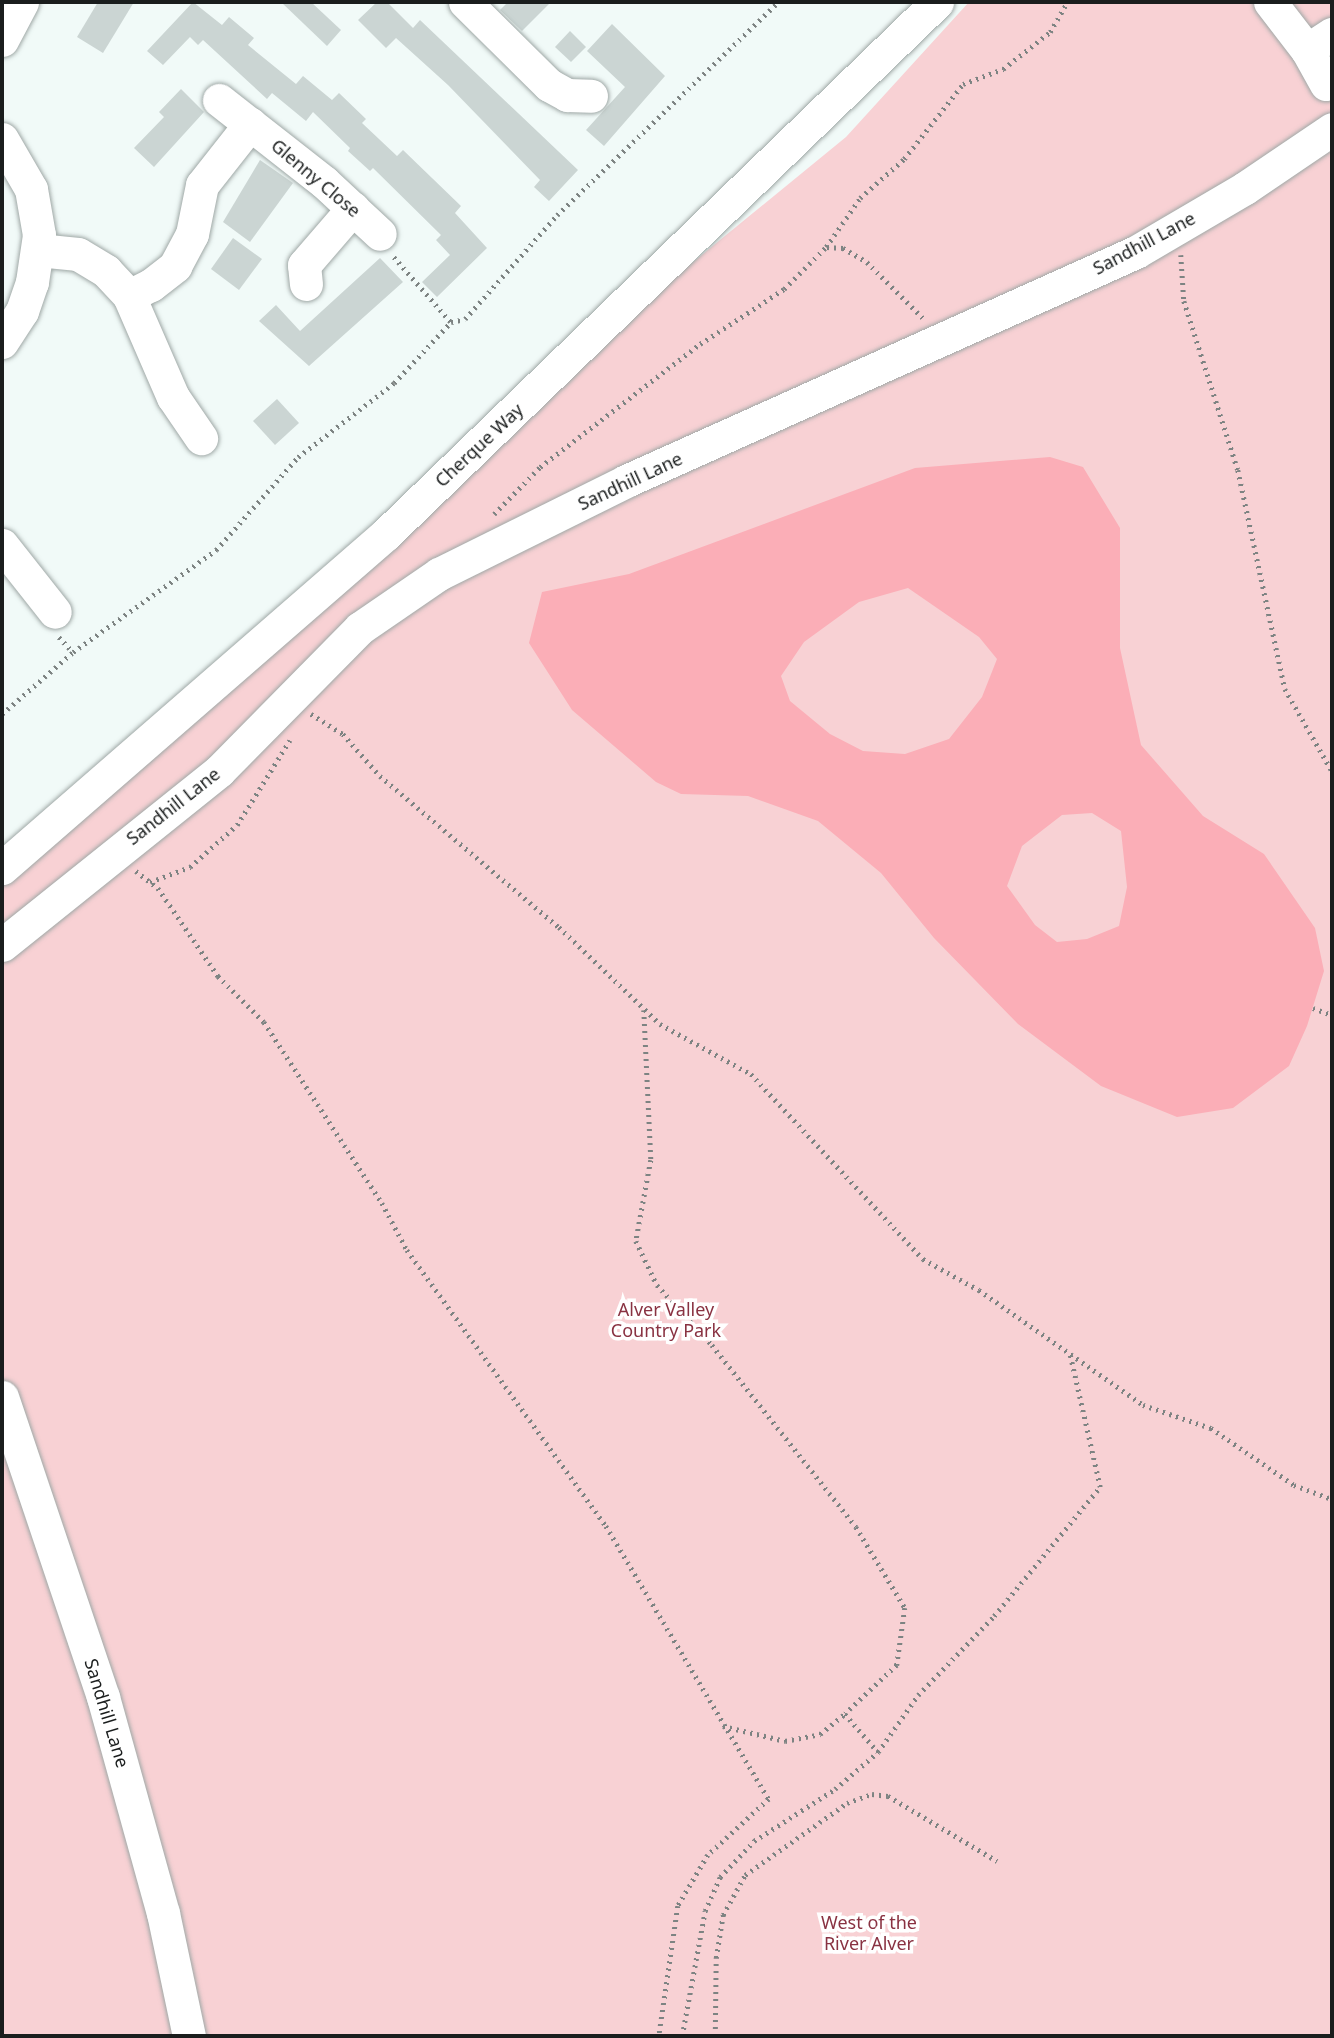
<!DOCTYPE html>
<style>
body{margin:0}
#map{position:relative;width:1334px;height:2038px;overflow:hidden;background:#f1faf8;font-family:"Noto Sans",sans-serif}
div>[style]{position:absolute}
.green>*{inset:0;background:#f8d1d4}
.water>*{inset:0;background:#fbaeb7}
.building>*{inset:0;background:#cbd5d3}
.path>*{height:4.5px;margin-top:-2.25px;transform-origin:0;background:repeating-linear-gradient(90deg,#7d8382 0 2px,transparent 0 7px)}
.roads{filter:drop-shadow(0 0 2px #9fa8a6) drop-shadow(0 0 2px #9fa8a6)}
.minor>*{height:33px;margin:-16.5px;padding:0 16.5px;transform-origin:16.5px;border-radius:16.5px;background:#fff}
span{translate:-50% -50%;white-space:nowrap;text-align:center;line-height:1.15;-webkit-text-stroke:7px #fff;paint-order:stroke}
.street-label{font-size:18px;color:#1a1d1d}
.park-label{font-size:18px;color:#893242}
.frame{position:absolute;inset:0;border:4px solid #1a1d1d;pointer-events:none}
</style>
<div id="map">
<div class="green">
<i style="clip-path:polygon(969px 2px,1332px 2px,1332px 2036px,2px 2036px,2px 868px,550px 379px,846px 137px)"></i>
</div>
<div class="water">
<i style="clip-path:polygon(evenodd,1050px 457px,1083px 467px,1120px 528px,1120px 648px,1141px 745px,1203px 816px,1264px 854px,1315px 928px,1324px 971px,1307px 1026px,1289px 1066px,1233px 1108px,1177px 1117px,1101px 1086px,1018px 1024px,934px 938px,881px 873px,818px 821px,748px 796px,681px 794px,656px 782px,572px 710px,529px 643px,542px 592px,629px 574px,915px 468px,1050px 457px,908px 588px,979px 637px,997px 659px,982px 697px,949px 739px,905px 754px,863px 751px,830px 734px,790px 701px,781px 676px,804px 642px,859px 602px,908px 588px,1050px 457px,1092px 813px,1121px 831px,1127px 887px,1119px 926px,1087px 939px,1057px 942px,1035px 925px,1007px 886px,1022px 846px,1062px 815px,1092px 813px)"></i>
</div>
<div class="building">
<i style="clip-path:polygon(98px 2px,134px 2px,103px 53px,77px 37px)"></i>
<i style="clip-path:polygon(193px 2px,222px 25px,229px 17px,254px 38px,248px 45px,296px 84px,303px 76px,332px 100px,339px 93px,366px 119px,362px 123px,397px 156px,403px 150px,461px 206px,455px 213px,487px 248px,437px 297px,422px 282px,450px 255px,436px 240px,441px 235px,373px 168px,370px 171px,348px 151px,350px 148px,313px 112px,306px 121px,272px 93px,267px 99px,203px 40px,198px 45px,190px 37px,163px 65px,147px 51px)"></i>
<i style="clip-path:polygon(281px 2px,311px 2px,341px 30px,327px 46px)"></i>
<i style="clip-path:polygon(377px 2px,387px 2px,413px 28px,420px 20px,578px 170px,549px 201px,534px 187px,540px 180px,448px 85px,396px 38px,386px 48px,358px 20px)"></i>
<i style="clip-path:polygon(508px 2px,551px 2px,522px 31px,500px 10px)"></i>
<i style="clip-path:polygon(612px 24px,665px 76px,604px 146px,586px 130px,625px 87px,587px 51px)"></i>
<i style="clip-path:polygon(570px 31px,586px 47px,571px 62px,555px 47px)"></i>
<i style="clip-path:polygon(181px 89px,204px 112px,154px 167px,134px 148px,164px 117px,159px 112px)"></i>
<i style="clip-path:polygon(260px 160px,293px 183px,250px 242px,223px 222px)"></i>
<i style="clip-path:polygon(233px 238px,262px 259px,239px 290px,211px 269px)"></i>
<i style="clip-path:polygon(380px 258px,403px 282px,309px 366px,259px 321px,276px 305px,300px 331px)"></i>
<i style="clip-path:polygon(277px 399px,299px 423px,275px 445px,253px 421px)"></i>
</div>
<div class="path">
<i style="left:827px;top:247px;width:16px;rotate:4deg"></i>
<i style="left:843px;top:248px;width:28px;rotate:30deg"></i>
<i style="left:867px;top:262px;width:79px;rotate:45deg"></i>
<i style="left:1181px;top:255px;width:46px;rotate:86.3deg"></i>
<i style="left:1184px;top:301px;width:177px;rotate:72.3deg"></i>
<i style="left:1238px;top:470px;width:224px;rotate:77.9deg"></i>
<i style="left:1285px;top:689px;width:95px;rotate:60.2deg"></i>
<i style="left:394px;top:257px;width:86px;rotate:48.8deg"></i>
<i style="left:494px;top:514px;width:66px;rotate:-45.6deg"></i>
<i style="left:540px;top:467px;width:202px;rotate:-37.6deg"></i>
<i style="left:700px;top:344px;width:100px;rotate:-33.2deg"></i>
<i style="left:784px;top:289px;width:59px;rotate:-45deg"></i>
<i style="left:826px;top:247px;width:60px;rotate:-55.2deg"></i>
<i style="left:860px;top:198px;width:59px;rotate:-41.6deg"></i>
<i style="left:904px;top:159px;width:95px;rotate:-51.8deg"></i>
<i style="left:963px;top:84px;width:43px;rotate:-20.6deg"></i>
<i style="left:1003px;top:69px;width:60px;rotate:-38.2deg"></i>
<i style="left:1050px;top:32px;width:34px;rotate:-60deg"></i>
<i style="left:59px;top:637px;width:21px;rotate:47deg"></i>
<i style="left:2px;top:714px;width:94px;rotate:-41.1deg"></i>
<i style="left:73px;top:652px;width:176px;rotate:-35.5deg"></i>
<i style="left:216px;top:550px;width:124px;rotate:-48.6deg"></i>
<i style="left:298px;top:457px;width:121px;rotate:-37.6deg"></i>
<i style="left:394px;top:383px;width:83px;rotate:-46.9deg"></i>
<i style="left:451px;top:322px;width:14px;rotate:-12deg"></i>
<i style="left:465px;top:319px;width:139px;rotate:-48.5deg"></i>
<i style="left:557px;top:215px;width:307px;rotate:-43.9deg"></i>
<i style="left:311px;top:714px;width:38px;rotate:32deg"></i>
<i style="left:343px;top:734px;width:56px;rotate:48.6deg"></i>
<i style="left:380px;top:776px;width:234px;rotate:40.2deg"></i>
<i style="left:559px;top:927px;width:140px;rotate:43.8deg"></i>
<i style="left:660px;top:1024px;width:104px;rotate:28.8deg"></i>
<i style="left:751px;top:1074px;width:253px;rotate:47.1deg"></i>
<i style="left:923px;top:1259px;width:64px;rotate:29deg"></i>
<i style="left:979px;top:1290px;width:200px;rotate:35deg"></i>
<i style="left:1143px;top:1405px;width:72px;rotate:18.7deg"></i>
<i style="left:1211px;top:1428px;width:101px;rotate:34.5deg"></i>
<i style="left:1294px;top:1485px;width:40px;rotate:20.2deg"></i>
<i style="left:136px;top:871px;width:28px;rotate:38deg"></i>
<i style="left:158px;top:888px;width:107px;rotate:55.7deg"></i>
<i style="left:218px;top:976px;width:65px;rotate:45deg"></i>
<i style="left:264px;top:1022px;width:216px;rotate:56.9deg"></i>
<i style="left:382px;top:1203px;width:53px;rotate:62deg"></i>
<i style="left:407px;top:1250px;width:340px;rotate:54.2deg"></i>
<i style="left:606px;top:1526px;width:318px;rotate:59.2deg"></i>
<i style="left:769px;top:1799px;width:83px;rotate:137.4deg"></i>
<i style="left:708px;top:1855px;width:59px;rotate:120.5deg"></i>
<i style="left:678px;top:1906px;width:131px;rotate:98.3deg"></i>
<i style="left:150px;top:882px;width:43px;rotate:-20.6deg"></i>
<i style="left:190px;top:867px;width:63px;rotate:-41.8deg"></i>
<i style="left:237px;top:825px;width:100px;rotate:-58.1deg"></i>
<i style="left:1313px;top:1008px;width:20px;rotate:20deg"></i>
<i style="left:644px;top:1010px;width:150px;rotate:87.3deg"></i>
<i style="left:651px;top:1160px;width:82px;rotate:100.5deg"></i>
<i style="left:636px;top:1241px;width:49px;rotate:64.5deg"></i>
<i style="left:657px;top:1285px;width:81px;rotate:47.5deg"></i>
<i style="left:712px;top:1345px;width:232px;rotate:51.6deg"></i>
<i style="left:856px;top:1527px;width:95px;rotate:58.8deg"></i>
<i style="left:905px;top:1608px;width:58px;rotate:98deg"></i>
<i style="left:897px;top:1665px;width:71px;rotate:136.7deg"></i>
<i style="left:845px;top:1714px;width:50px;rotate:49deg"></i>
<i style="left:723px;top:1726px;width:64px;rotate:13.6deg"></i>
<i style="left:785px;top:1741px;width:36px;rotate:-11deg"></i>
<i style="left:820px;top:1734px;width:32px;rotate:-39deg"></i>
<i style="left:682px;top:2036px;width:127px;rotate:-79.6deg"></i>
<i style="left:705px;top:1911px;width:37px;rotate:-66deg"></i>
<i style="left:720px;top:1877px;width:50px;rotate:-46.6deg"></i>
<i style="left:754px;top:1841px;width:96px;rotate:-32.7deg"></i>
<i style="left:835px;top:1789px;width:57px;rotate:-40.7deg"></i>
<i style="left:878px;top:1752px;width:70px;rotate:-54.9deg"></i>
<i style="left:918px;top:1695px;width:110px;rotate:-46.1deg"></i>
<i style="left:994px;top:1616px;width:167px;rotate:-50.6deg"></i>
<i style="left:1100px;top:1487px;width:139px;rotate:-102.8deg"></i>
<i style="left:715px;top:2036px;width:78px;rotate:-89.3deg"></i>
<i style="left:716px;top:1958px;width:44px;rotate:-80.8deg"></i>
<i style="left:723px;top:1915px;width:46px;rotate:-61.2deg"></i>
<i style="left:745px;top:1875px;width:125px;rotate:-35.2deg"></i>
<i style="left:847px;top:1803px;width:27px;rotate:-20deg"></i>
<i style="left:872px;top:1794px;width:16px;rotate:7deg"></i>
<i style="left:888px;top:1796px;width:127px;rotate:30.8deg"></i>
</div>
<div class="roads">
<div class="minor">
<i style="left:465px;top:2px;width:118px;rotate:44.7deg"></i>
<i style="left:549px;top:85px;width:21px;rotate:29deg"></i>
<i style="left:567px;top:95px;width:24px;rotate:2deg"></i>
<i style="left:1270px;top:2px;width:61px;rotate:52.4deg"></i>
<i style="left:1307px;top:50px;width:30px;rotate:-33deg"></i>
<i style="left:2px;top:40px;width:43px;rotate:-62.2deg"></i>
<i style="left:1307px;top:50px;width:39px;rotate:61deg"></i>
<i style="left:219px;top:100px;width:39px;rotate:38deg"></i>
<i style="left:2px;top:139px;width:58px;rotate:59.9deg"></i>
<i style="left:31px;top:189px;width:47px;rotate:80.1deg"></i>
<i style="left:39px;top:235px;width:48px;rotate:98.5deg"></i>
<i style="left:32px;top:282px;width:31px;rotate:109deg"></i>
<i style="left:22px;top:311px;width:37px;rotate:123deg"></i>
<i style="left:38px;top:250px;width:40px;rotate:5.7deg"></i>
<i style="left:78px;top:254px;width:33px;rotate:31deg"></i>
<i style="left:106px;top:271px;width:34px;rotate:47deg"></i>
<i style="left:129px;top:296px;width:25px;rotate:-27deg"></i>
<i style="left:151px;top:285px;width:31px;rotate:-38deg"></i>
<i style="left:175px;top:266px;width:36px;rotate:-62deg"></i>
<i style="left:192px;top:234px;width:50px;rotate:-78.5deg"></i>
<i style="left:202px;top:185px;width:78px;rotate:-51.8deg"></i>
<i style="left:250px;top:124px;width:94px;rotate:38.1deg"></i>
<i style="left:324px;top:182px;width:76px;rotate:42.9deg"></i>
<i style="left:306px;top:284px;width:19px;rotate:-96deg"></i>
<i style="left:304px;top:265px;width:75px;rotate:-49.3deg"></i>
<i style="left:129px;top:296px;width:110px;rotate:66.5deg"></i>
<i style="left:173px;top:397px;width:50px;rotate:55.7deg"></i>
<i style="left:2px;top:545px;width:85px;rotate:51.7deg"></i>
<i style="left:2px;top:868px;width:509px;rotate:-41.02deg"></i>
<i style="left:386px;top:534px;width:766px;rotate:-43.99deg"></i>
<i style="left:2px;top:945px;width:278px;rotate:-38.7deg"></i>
<i style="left:219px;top:771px;width:201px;rotate:-45.4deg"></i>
<i style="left:360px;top:628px;width:96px;rotate:-34.4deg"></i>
<i style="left:439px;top:574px;width:209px;rotate:-26.4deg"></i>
<i style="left:626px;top:481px;width:559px;rotate:-24.18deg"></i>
<i style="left:1136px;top:252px;width:126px;rotate:-30.4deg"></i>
<i style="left:1245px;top:188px;width:105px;rotate:-34.1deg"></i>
<i style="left:2px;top:1397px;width:317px;rotate:71.4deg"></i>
<i style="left:103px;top:1697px;width:224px;rotate:74.5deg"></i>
<i style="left:163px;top:1913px;width:126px;rotate:78.1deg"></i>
</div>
</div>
<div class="street-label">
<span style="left:316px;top:178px;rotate:40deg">Glenny Close</span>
<span style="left:1144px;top:243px;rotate:-28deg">Sandhill Lane</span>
<span style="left:479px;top:445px;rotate:-43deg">Cherque Way</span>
<span style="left:630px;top:481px;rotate:-25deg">Sandhill Lane</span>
<span style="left:173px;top:806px;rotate:-38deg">Sandhill Lane</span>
<span style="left:107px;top:1713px;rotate:73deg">Sandhill Lane</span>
</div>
<div class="park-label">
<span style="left:666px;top:1320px">Alver Valley<br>Country Park</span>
<span style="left:869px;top:1933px">West of the<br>River Alver</span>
</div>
<div class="frame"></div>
</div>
